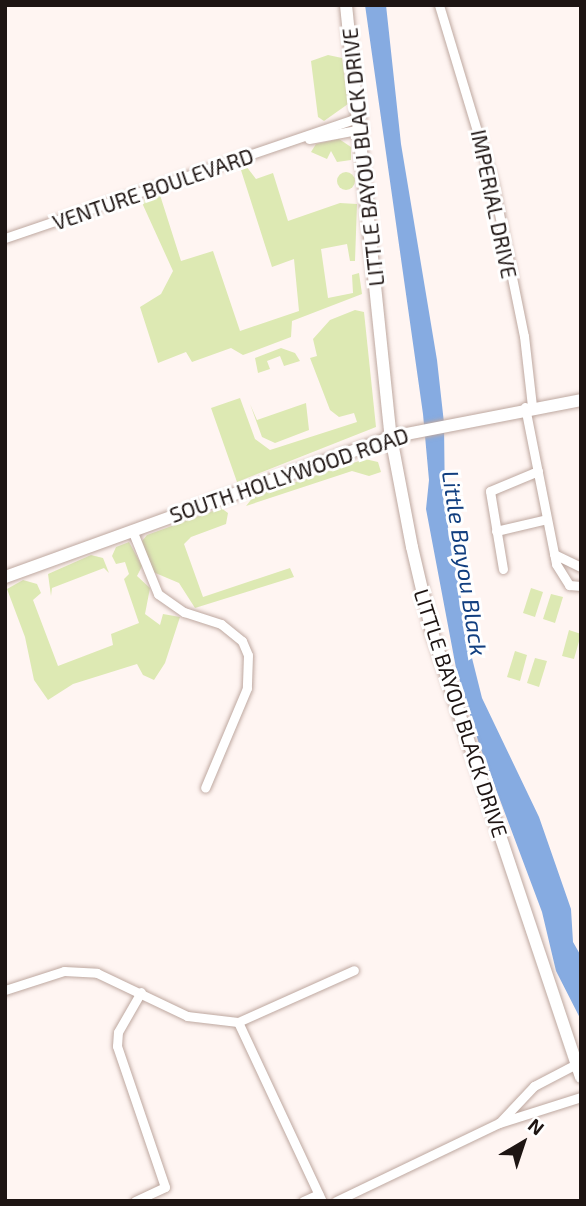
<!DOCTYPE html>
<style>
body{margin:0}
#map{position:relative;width:586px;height:1206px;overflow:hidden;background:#fff5f2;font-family:"Exo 2",sans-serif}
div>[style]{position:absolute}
.green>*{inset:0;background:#dde9b3}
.round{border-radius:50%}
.water>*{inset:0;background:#86abe1}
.roads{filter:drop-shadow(0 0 2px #bea8a0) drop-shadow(0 0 2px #bea8a0)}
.street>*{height:9px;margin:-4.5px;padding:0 4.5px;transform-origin:4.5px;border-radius:4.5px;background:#fff}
.secondary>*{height:12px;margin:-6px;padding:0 6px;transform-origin:6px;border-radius:6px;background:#fff}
span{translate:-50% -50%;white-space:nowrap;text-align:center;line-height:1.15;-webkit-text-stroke:6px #fff;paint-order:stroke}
.street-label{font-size:21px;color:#1e1513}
.water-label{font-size:23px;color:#113e7f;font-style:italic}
.frame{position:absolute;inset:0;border:7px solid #1e1513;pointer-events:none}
.north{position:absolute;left:488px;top:1108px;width:70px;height:70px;-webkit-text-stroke:5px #fff;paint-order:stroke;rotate:39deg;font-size:19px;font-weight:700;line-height:28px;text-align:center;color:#1e1513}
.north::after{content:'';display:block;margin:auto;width:24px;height:32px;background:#1e1513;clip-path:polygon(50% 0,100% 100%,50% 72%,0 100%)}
</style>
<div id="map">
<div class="green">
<i style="clip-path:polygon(328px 55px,342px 58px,348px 104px,324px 121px,318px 117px,311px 61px)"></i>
<i style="clip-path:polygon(339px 139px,351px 147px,351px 160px,337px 162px,331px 151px,327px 159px,311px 152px,316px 144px)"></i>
<i style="clip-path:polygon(246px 166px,256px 179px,273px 173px,288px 221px,340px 203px,357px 204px,355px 261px,350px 261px,347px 244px,321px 249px,328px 298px,353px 293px,352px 275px,359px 273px,362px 294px,292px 321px,291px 337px,243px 355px,231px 348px,192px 362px,186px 352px,158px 363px,140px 307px,161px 294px,173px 271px,143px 205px,145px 195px,160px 195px,181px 261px,213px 251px,240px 331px,299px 311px,294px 259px,272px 267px,240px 167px)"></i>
<i class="round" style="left:337px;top:172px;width:18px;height:18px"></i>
<i style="clip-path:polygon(355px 310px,364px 312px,376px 427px,237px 482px,211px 408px,240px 398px,255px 439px,270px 450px,357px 422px,354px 413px,339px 417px,330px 410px,310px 358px,317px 356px,313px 339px,330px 320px)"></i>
<i style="clip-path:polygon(281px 348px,295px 353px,300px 361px,284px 366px,280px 356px,267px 361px,270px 369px,258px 373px,255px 358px)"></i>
<i style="clip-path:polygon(306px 403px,309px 430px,275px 443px,262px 437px,250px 404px,257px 420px)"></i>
<i style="clip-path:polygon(365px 459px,378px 462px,381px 472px,369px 476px,352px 471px,246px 506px,254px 496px)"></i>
<i style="clip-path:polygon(221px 508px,228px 513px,226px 524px,191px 537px,184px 544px,203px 597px,290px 568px,294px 577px,195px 608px,179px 583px,153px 572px,142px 541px,147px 535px)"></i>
<i style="clip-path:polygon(129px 542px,142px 566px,137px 576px,150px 588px,145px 614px,160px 625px,163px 614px,180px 617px,165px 663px,154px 680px,143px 675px,137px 664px,73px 684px,48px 700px,34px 680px,25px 637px,7px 589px,23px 580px,37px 584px,41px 593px,33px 600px,58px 666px,113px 645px,111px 634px,139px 623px,124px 579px,129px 574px,125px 562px,116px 564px,112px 556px,116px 547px)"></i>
<i style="clip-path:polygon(91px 555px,103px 558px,109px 573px,104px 568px,52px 588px,51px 596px,48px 574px)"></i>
<i style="clip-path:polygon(531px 588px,543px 592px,535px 617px,523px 613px)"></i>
<i style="clip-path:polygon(551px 594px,563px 597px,555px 623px,543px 619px)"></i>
<i style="clip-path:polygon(569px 630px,581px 634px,574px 659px,562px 656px)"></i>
<i style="clip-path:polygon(515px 651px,527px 655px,520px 681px,507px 677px)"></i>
<i style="clip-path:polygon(535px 658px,547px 661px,539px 687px,527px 683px)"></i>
</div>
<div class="water">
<i style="clip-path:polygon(365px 5px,386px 5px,401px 144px,437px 360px,444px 423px,445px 510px,472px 658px,482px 698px,539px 817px,571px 909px,573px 942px,581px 956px,581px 1020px,556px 971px,542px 912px,479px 744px,456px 668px,426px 509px,429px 480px,423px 414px)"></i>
</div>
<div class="roads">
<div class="street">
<i style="left:439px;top:5px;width:187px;rotate:73.2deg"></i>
<i style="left:493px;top:184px;width:155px;rotate:78.5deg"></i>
<i style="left:524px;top:336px;width:70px;rotate:83.5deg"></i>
<i style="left:309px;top:139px;width:54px;rotate:-10.7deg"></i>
<i style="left:5px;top:238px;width:376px;rotate:-18.8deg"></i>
<i style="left:525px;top:407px;width:160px;rotate:78.8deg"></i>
<i style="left:556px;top:564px;width:25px;rotate:58deg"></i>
<i style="left:569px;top:585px;width:12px;rotate:5deg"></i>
<i style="left:132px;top:530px;width:69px;rotate:67.9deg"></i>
<i style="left:158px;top:594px;width:32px;rotate:35deg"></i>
<i style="left:184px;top:612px;width:39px;rotate:18deg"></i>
<i style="left:221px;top:624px;width:27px;rotate:39deg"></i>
<i style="left:242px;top:641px;width:15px;rotate:67deg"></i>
<i style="left:248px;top:655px;width:33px;rotate:92deg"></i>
<i style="left:247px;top:688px;width:108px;rotate:112.8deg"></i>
<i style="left:496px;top:531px;width:52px;rotate:-13.2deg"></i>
<i style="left:554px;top:554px;width:30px;rotate:26deg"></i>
<i style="left:503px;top:569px;width:79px;rotate:-99.5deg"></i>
<i style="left:490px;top:491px;width:52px;rotate:-22.6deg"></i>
<i style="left:5px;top:990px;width:62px;rotate:-17.9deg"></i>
<i style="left:64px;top:971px;width:33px;rotate:3deg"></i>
<i style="left:97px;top:973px;width:100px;rotate:25.5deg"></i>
<i style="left:187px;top:1016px;width:51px;rotate:6.7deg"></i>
<i style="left:238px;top:1022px;width:127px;rotate:-24.1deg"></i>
<i style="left:238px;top:1022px;width:198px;rotate:64.9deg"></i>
<i style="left:500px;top:1122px;width:50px;rotate:-46.6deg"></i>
<i style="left:534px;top:1086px;width:47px;rotate:-27.6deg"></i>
<i style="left:135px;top:1201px;width:33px;rotate:-25deg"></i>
<i style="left:165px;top:1187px;width:149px;rotate:-108.8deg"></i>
<i style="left:117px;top:1046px;width:14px;rotate:-86deg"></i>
<i style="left:118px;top:1032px;width:46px;rotate:-60.1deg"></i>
<i style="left:303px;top:1201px;width:17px;rotate:-24deg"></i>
<i style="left:336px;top:1201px;width:181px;rotate:-25.6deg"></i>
<i style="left:499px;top:1123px;width:86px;rotate:-17.6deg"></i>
</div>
<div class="secondary">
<i style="left:346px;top:5px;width:434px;rotate:84.1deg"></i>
<i style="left:391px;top:437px;width:112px;rotate:79.2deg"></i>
<i style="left:412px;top:547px;width:87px;rotate:76.8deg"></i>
<i style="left:432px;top:632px;width:469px;rotate:71.5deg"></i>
<i style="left:5px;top:577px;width:411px;rotate:-19.9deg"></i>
<i style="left:391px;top:437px;width:194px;rotate:-11deg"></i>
</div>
</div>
<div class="street-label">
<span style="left:363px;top:157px;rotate:-96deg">LITTLE BAYOU BLACK DRIVE</span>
<span style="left:153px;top:189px;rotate:-19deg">VENTURE BOULEVARD</span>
<span style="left:494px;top:204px;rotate:78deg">IMPERIAL DRIVE</span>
<span style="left:289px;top:475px;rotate:-19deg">SOUTH HOLLYWOOD ROAD</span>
<span style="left:461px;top:713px;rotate:72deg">LITTLE BAYOU BLACK DRIVE</span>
</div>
<div class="water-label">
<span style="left:465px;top:563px;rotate:81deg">Little Bayou Black</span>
</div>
<div class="frame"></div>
<div class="north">N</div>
</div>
